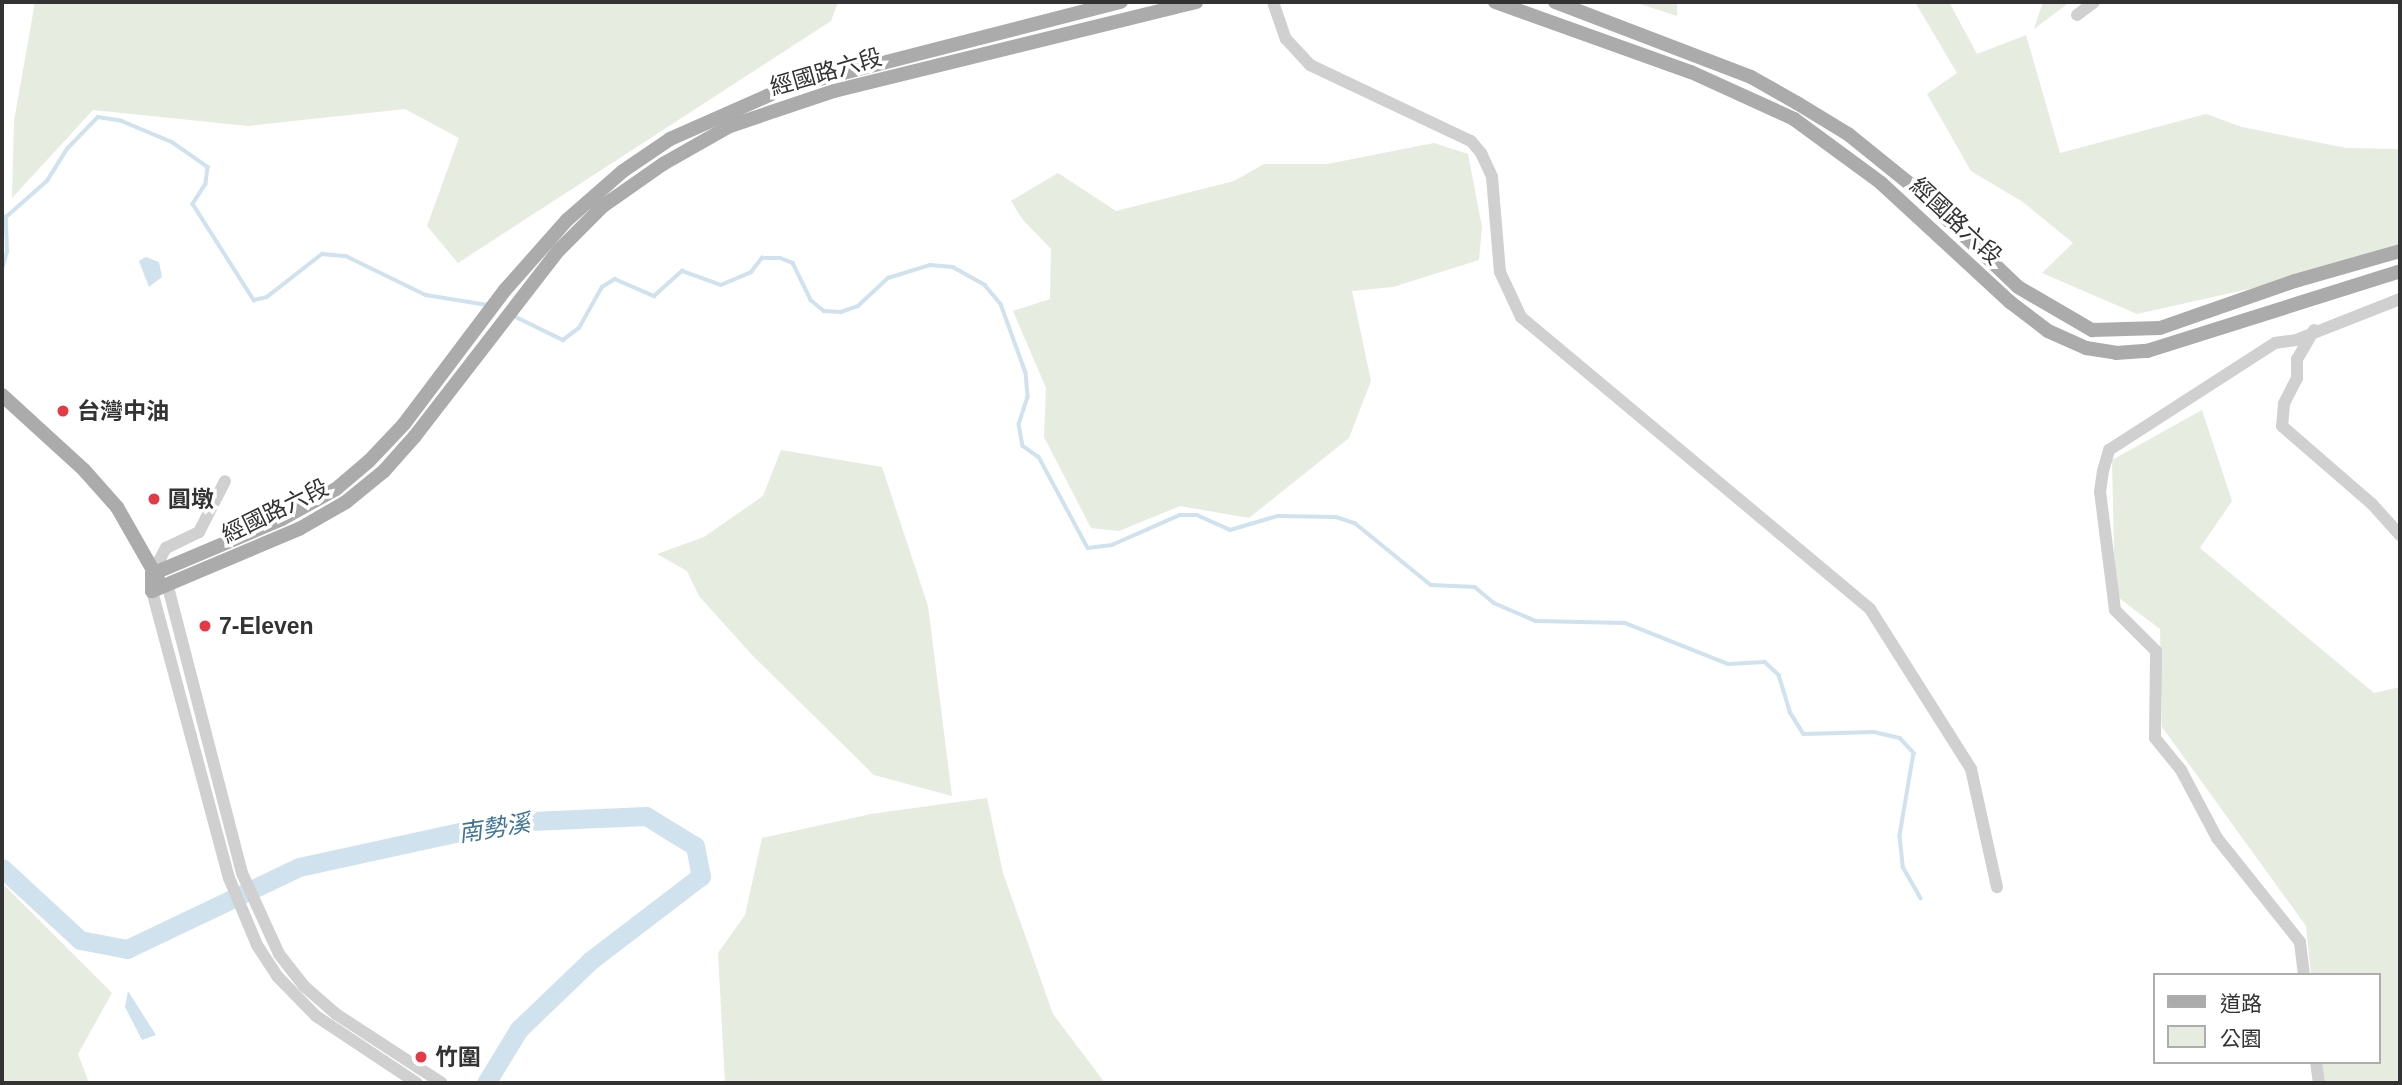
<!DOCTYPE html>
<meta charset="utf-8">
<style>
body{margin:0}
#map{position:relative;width:2402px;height:1085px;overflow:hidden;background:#fff;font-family:Helvetica,"Noto Sans TC",sans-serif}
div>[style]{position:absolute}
.green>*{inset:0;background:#e6ecdf}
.water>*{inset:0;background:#cfe2ee}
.stream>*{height:3.5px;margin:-1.75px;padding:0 1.75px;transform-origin:1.75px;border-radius:1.75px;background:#cfe2ee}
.river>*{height:19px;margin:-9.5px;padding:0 9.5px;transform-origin:9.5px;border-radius:9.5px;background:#cfe2ee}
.minor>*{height:12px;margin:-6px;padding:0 6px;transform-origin:6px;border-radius:6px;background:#d0d0d0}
.major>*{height:14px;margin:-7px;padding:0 7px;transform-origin:7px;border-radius:7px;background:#ababab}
.dots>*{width:19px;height:19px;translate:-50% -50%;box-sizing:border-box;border:4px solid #fff;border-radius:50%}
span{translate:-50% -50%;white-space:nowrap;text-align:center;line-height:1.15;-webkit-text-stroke:7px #fff;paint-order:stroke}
.street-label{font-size:23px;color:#333}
.poi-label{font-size:23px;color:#333;font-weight:700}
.left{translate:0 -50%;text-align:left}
.water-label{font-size:24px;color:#3f7597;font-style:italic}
.frame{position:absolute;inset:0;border:4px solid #333;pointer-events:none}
.legend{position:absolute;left:2153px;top:973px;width:228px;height:91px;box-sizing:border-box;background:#fff;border:2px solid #adadad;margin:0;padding:9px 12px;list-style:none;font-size:21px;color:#333}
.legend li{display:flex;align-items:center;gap:14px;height:35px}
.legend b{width:35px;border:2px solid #adadad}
</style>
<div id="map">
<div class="green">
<i style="clip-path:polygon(35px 2px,838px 2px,831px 21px,458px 263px,427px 226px,459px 138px,405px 109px,248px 126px,93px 110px,12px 198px,14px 121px)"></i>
<i style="clip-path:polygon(1634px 2px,1677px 2px,1677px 16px)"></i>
<i style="clip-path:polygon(1915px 2px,1949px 2px,1977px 54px,2026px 35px,2060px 153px,2206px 114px,2242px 127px,2346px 148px,2400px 149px,2400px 255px,2137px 314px,2042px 273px,2073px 243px,2023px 202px,1971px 171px,1927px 94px,1957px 73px)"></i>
<i style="clip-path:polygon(2043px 2px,2070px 2px,2034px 29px)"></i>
<i style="clip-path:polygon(1434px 143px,1468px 154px,1482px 227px,1479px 260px,1393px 287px,1352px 291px,1371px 381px,1349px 438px,1249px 518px,1180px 506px,1119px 531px,1091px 528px,1044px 437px,1046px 388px,1013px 311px,1050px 299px,1051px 249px,1023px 220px,1011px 201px,1058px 173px,1116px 211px,1234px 181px,1264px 164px,1327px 164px)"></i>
<i style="clip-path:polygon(2202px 410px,2232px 501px,2200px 548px,2374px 693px,2400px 687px,2400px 1083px,2324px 1083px,2320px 1062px,2379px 1062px,2379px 975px,2311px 975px,2306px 926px,2162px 727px,2160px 629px,2115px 595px,2112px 460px)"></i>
<i style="clip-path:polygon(781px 450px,882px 467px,928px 606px,952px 796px,874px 775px,753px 656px,699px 596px,687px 571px,657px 554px,704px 537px,763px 496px)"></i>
<i style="clip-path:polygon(987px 798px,1003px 873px,1053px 1014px,1105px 1083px,725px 1083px,718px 953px,745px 915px,762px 838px,871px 814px)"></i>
<i style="clip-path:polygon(2px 883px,112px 993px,78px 1054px,89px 1083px,2px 1083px)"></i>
</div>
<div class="water">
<i style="clip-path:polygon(146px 257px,159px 262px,162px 277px,149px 287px,139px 261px)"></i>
<i style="clip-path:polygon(128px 991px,156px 1035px,142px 1040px,125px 1007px)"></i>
</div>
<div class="stream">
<i style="left:2px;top:269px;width:18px;rotate:-74deg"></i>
<i style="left:7px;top:252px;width:35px;rotate:-92deg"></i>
<i style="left:6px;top:217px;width:55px;rotate:-41.3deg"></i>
<i style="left:47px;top:181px;width:39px;rotate:-58deg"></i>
<i style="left:68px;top:148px;width:43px;rotate:-45.9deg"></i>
<i style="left:98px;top:117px;width:24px;rotate:9deg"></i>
<i style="left:122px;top:121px;width:54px;rotate:22.8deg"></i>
<i style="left:172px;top:142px;width:44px;rotate:34.8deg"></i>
<i style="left:208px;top:167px;width:17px;rotate:97deg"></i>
<i style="left:206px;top:184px;width:24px;rotate:123deg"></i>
<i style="left:193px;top:204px;width:114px;rotate:57.6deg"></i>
<i style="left:254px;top:300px;width:13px;rotate:-13deg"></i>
<i style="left:267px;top:297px;width:70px;rotate:-38deg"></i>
<i style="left:322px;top:254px;width:24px;rotate:5deg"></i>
<i style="left:346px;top:256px;width:89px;rotate:26deg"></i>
<i style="left:426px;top:295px;width:62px;rotate:9.3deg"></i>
<i style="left:514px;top:316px;width:55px;rotate:26.1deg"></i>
<i style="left:563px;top:340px;width:20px;rotate:-37deg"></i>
<i style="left:579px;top:328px;width:47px;rotate:-60.7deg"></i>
<i style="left:602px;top:287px;width:15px;rotate:-32deg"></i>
<i style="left:615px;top:279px;width:43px;rotate:23.6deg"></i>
<i style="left:654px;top:296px;width:38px;rotate:-42deg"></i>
<i style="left:682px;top:271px;width:41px;rotate:19.7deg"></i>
<i style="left:721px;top:285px;width:33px;rotate:-23deg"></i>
<i style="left:751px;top:272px;width:18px;rotate:-52deg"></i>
<i style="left:762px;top:258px;width:18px"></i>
<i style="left:780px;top:258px;width:14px;rotate:21deg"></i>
<i style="left:793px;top:263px;width:41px;rotate:64.1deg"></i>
<i style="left:811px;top:300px;width:17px;rotate:40deg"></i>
<i style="left:824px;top:311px;width:17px;rotate:3deg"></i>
<i style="left:841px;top:312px;width:18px;rotate:-19deg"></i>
<i style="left:858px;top:306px;width:41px;rotate:-43deg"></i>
<i style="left:888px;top:278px;width:44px;rotate:-17.2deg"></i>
<i style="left:930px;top:265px;width:23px;rotate:5deg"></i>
<i style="left:953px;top:267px;width:37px;rotate:29deg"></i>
<i style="left:985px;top:285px;width:25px;rotate:50deg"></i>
<i style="left:1001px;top:304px;width:73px;rotate:70.1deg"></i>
<i style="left:1026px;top:373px;width:24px;rotate:85deg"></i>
<i style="left:1028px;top:397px;width:28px;rotate:108deg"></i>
<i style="left:1019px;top:424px;width:22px;rotate:80deg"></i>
<i style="left:1023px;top:446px;width:19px;rotate:35deg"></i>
<i style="left:1039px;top:457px;width:103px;rotate:61.7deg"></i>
<i style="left:1088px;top:548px;width:24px;rotate:-7deg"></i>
<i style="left:1112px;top:545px;width:74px;rotate:-23.8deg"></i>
<i style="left:1180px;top:515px;width:17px"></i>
<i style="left:1197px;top:515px;width:36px;rotate:24deg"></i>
<i style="left:1230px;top:530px;width:50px;rotate:-16.3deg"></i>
<i style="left:1278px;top:516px;width:58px;rotate:1deg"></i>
<i style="left:1336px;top:517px;width:20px;rotate:18deg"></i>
<i style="left:1355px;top:523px;width:98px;rotate:39.2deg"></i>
<i style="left:1431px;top:585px;width:44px;rotate:2.6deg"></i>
<i style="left:1475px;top:587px;width:25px;rotate:40deg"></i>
<i style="left:1494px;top:603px;width:46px;rotate:23.2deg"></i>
<i style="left:1536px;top:621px;width:89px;rotate:1.3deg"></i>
<i style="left:1625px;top:623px;width:111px;rotate:21.7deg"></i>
<i style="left:1728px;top:664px;width:37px;rotate:-3deg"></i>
<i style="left:1765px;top:662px;width:19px;rotate:43deg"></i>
<i style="left:1779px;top:675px;width:39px;rotate:73deg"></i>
<i style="left:1790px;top:712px;width:26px;rotate:58deg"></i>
<i style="left:1804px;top:734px;width:70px;rotate:-1.6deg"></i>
<i style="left:1874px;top:732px;width:27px;rotate:13deg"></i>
<i style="left:1900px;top:738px;width:21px;rotate:47deg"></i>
<i style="left:1914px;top:753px;width:84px;rotate:99.6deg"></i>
<i style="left:1900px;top:836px;width:31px;rotate:84deg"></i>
<i style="left:1903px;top:867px;width:36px;rotate:60deg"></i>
</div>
<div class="river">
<i style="left:2px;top:868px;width:106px;rotate:42.7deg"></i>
<i style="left:80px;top:940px;width:48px;rotate:10.8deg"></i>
<i style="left:127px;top:949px;width:191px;rotate:-25.5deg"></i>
<i style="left:299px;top:867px;width:211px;rotate:-12.3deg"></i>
<i style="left:505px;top:822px;width:141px;rotate:-2.4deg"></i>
<i style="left:646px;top:816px;width:57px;rotate:31.5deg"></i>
<i style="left:695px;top:846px;width:31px;rotate:79deg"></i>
<i style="left:701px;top:876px;width:140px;rotate:142.6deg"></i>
<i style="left:590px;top:961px;width:98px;rotate:136.2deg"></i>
<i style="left:519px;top:1029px;width:63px;rotate:121.4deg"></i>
</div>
<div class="minor">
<i style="left:1273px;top:2px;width:39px;rotate:71deg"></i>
<i style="left:1286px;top:39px;width:35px;rotate:47deg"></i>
<i style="left:1310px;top:65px;width:178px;rotate:25.3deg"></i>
<i style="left:1471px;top:141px;width:16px;rotate:50deg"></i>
<i style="left:1481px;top:153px;width:26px;rotate:65deg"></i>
<i style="left:1492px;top:177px;width:95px;rotate:85.2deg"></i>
<i style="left:1500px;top:272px;width:50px;rotate:65deg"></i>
<i style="left:1521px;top:317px;width:455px;rotate:39.9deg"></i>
<i style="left:1870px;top:609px;width:189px;rotate:57.7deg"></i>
<i style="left:1971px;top:769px;width:121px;rotate:77.6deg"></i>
<i style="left:2077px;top:15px;width:21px;rotate:-37deg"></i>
<i style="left:2314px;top:330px;width:34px;rotate:120deg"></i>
<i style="left:2297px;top:359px;width:19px;rotate:90deg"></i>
<i style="left:2297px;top:378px;width:29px;rotate:117deg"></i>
<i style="left:2284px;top:404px;width:22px;rotate:95deg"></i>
<i style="left:2282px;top:426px;width:119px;rotate:40.9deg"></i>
<i style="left:2372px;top:504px;width:42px;rotate:47.9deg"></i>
<i style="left:152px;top:574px;width:30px;rotate:-62deg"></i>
<i style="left:166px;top:548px;width:37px;rotate:-26deg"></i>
<i style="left:199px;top:532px;width:57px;rotate:-63deg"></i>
<i style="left:168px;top:587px;width:295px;rotate:75.5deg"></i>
<i style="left:242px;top:873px;width:89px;rotate:65.4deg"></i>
<i style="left:279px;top:954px;width:41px;rotate:52deg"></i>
<i style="left:304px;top:986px;width:43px;rotate:41.2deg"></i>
<i style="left:336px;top:1014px;width:126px;rotate:33.1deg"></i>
<i style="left:152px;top:591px;width:297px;rotate:75deg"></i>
<i style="left:229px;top:878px;width:73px;rotate:67.3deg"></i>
<i style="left:257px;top:945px;width:37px;rotate:57deg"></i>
<i style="left:277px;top:976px;width:56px;rotate:45.7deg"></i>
<i style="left:316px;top:1016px;width:121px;rotate:33.6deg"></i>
<i style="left:2304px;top:975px;width:33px;rotate:-97deg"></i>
<i style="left:2300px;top:942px;width:133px;rotate:-128.6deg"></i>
<i style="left:2217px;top:838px;width:77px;rotate:-117.9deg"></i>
<i style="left:2181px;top:770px;width:41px;rotate:-129.1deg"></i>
<i style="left:2155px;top:738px;width:87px;rotate:-89.3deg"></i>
<i style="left:2156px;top:651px;width:58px;rotate:-135deg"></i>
<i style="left:2115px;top:610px;width:119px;rotate:-97.2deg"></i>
<i style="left:2100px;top:492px;width:21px;rotate:-82deg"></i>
<i style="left:2103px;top:471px;width:22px;rotate:-74deg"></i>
<i style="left:2109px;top:450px;width:197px;rotate:-32.8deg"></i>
<i style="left:2275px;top:343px;width:21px;rotate:-8deg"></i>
<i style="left:2296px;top:340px;width:112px;rotate:-21.5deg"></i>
<i style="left:2316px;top:1062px;width:21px;rotate:82deg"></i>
</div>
<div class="major">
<i style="left:1495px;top:2px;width:208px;rotate:19.7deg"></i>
<i style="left:1691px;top:72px;width:113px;rotate:24.5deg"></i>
<i style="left:1794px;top:119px;width:108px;rotate:36.3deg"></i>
<i style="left:1881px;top:183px;width:176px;rotate:42.7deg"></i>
<i style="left:2010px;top:302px;width:48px;rotate:37.3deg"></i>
<i style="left:2048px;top:331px;width:42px;rotate:24.1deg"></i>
<i style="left:2086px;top:348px;width:30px;rotate:9deg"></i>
<i style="left:2116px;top:353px;width:31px;rotate:-4deg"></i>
<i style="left:2147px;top:351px;width:265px;rotate:-17.5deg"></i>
<i style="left:1555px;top:2px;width:210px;rotate:20.9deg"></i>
<i style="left:1751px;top:77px;width:53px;rotate:29.5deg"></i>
<i style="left:1797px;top:103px;width:60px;rotate:31.3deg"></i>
<i style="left:1848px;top:134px;width:80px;rotate:38.9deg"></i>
<i style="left:1910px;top:184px;width:149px;rotate:43.6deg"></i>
<i style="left:2018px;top:287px;width:86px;rotate:30.2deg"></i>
<i style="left:2092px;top:330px;width:68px;rotate:-1.7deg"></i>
<i style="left:2160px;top:328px;width:143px;rotate:-19.2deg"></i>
<i style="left:2295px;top:281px;width:109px;rotate:-15.9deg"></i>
<i style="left:2px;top:395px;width:111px;rotate:42.4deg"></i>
<i style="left:84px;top:470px;width:50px;rotate:48.3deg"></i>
<i style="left:117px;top:507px;width:83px;rotate:60.3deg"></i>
<i style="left:152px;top:574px;width:17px;rotate:90deg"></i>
<i style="left:152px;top:591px;width:160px;rotate:-22.9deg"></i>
<i style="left:299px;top:529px;width:54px;rotate:-29.9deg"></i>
<i style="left:346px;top:502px;width:49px;rotate:-39.2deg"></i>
<i style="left:384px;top:471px;width:47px;rotate:-48.5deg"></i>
<i style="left:415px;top:436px;width:235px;rotate:-52.3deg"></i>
<i style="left:559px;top:250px;width:62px;rotate:-45deg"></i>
<i style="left:603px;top:206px;width:73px;rotate:-35deg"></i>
<i style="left:663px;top:164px;width:77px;rotate:-29.6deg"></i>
<i style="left:730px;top:126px;width:110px;rotate:-18.6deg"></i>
<i style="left:834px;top:91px;width:373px;rotate:-13.8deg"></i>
<i style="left:152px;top:574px;width:141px;rotate:-22.9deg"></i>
<i style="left:282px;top:519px;width:62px;rotate:-29.1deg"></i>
<i style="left:336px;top:489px;width:43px;rotate:-40.3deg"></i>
<i style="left:369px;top:461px;width:51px;rotate:-46.6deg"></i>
<i style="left:404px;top:424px;width:168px;rotate:-53deg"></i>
<i style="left:505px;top:290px;width:94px;rotate:-48.5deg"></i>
<i style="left:567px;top:220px;width:74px;rotate:-41.2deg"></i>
<i style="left:623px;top:171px;width:57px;rotate:-34.2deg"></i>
<i style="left:670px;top:139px;width:126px;rotate:-23.9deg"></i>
<i style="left:785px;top:88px;width:347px;rotate:-14.4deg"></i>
</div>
<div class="dots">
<i style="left:63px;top:411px;background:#e63946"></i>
<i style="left:154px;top:499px;background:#e63946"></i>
<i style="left:205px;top:626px;background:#e63946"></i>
<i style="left:421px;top:1057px;background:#e63946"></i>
</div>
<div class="street-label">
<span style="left:826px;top:72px;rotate:-16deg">經國路六段</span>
<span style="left:1956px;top:221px;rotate:43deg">經國路六段</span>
<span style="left:275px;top:511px;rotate:-26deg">經國路六段</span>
</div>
<div class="poi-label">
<span class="left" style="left:77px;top:411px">台灣中油</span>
<span class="left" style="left:168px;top:499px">圓墩</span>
<span class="left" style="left:219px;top:626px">7-Eleven</span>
<span class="left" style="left:435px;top:1057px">竹圍</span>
</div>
<div class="water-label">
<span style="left:494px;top:828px;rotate:-9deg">南勢溪</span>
</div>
<div class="frame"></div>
<ul class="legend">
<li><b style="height:9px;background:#ababab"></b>道路</li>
<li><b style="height:19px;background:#e6ecdf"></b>公園</li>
</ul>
</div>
